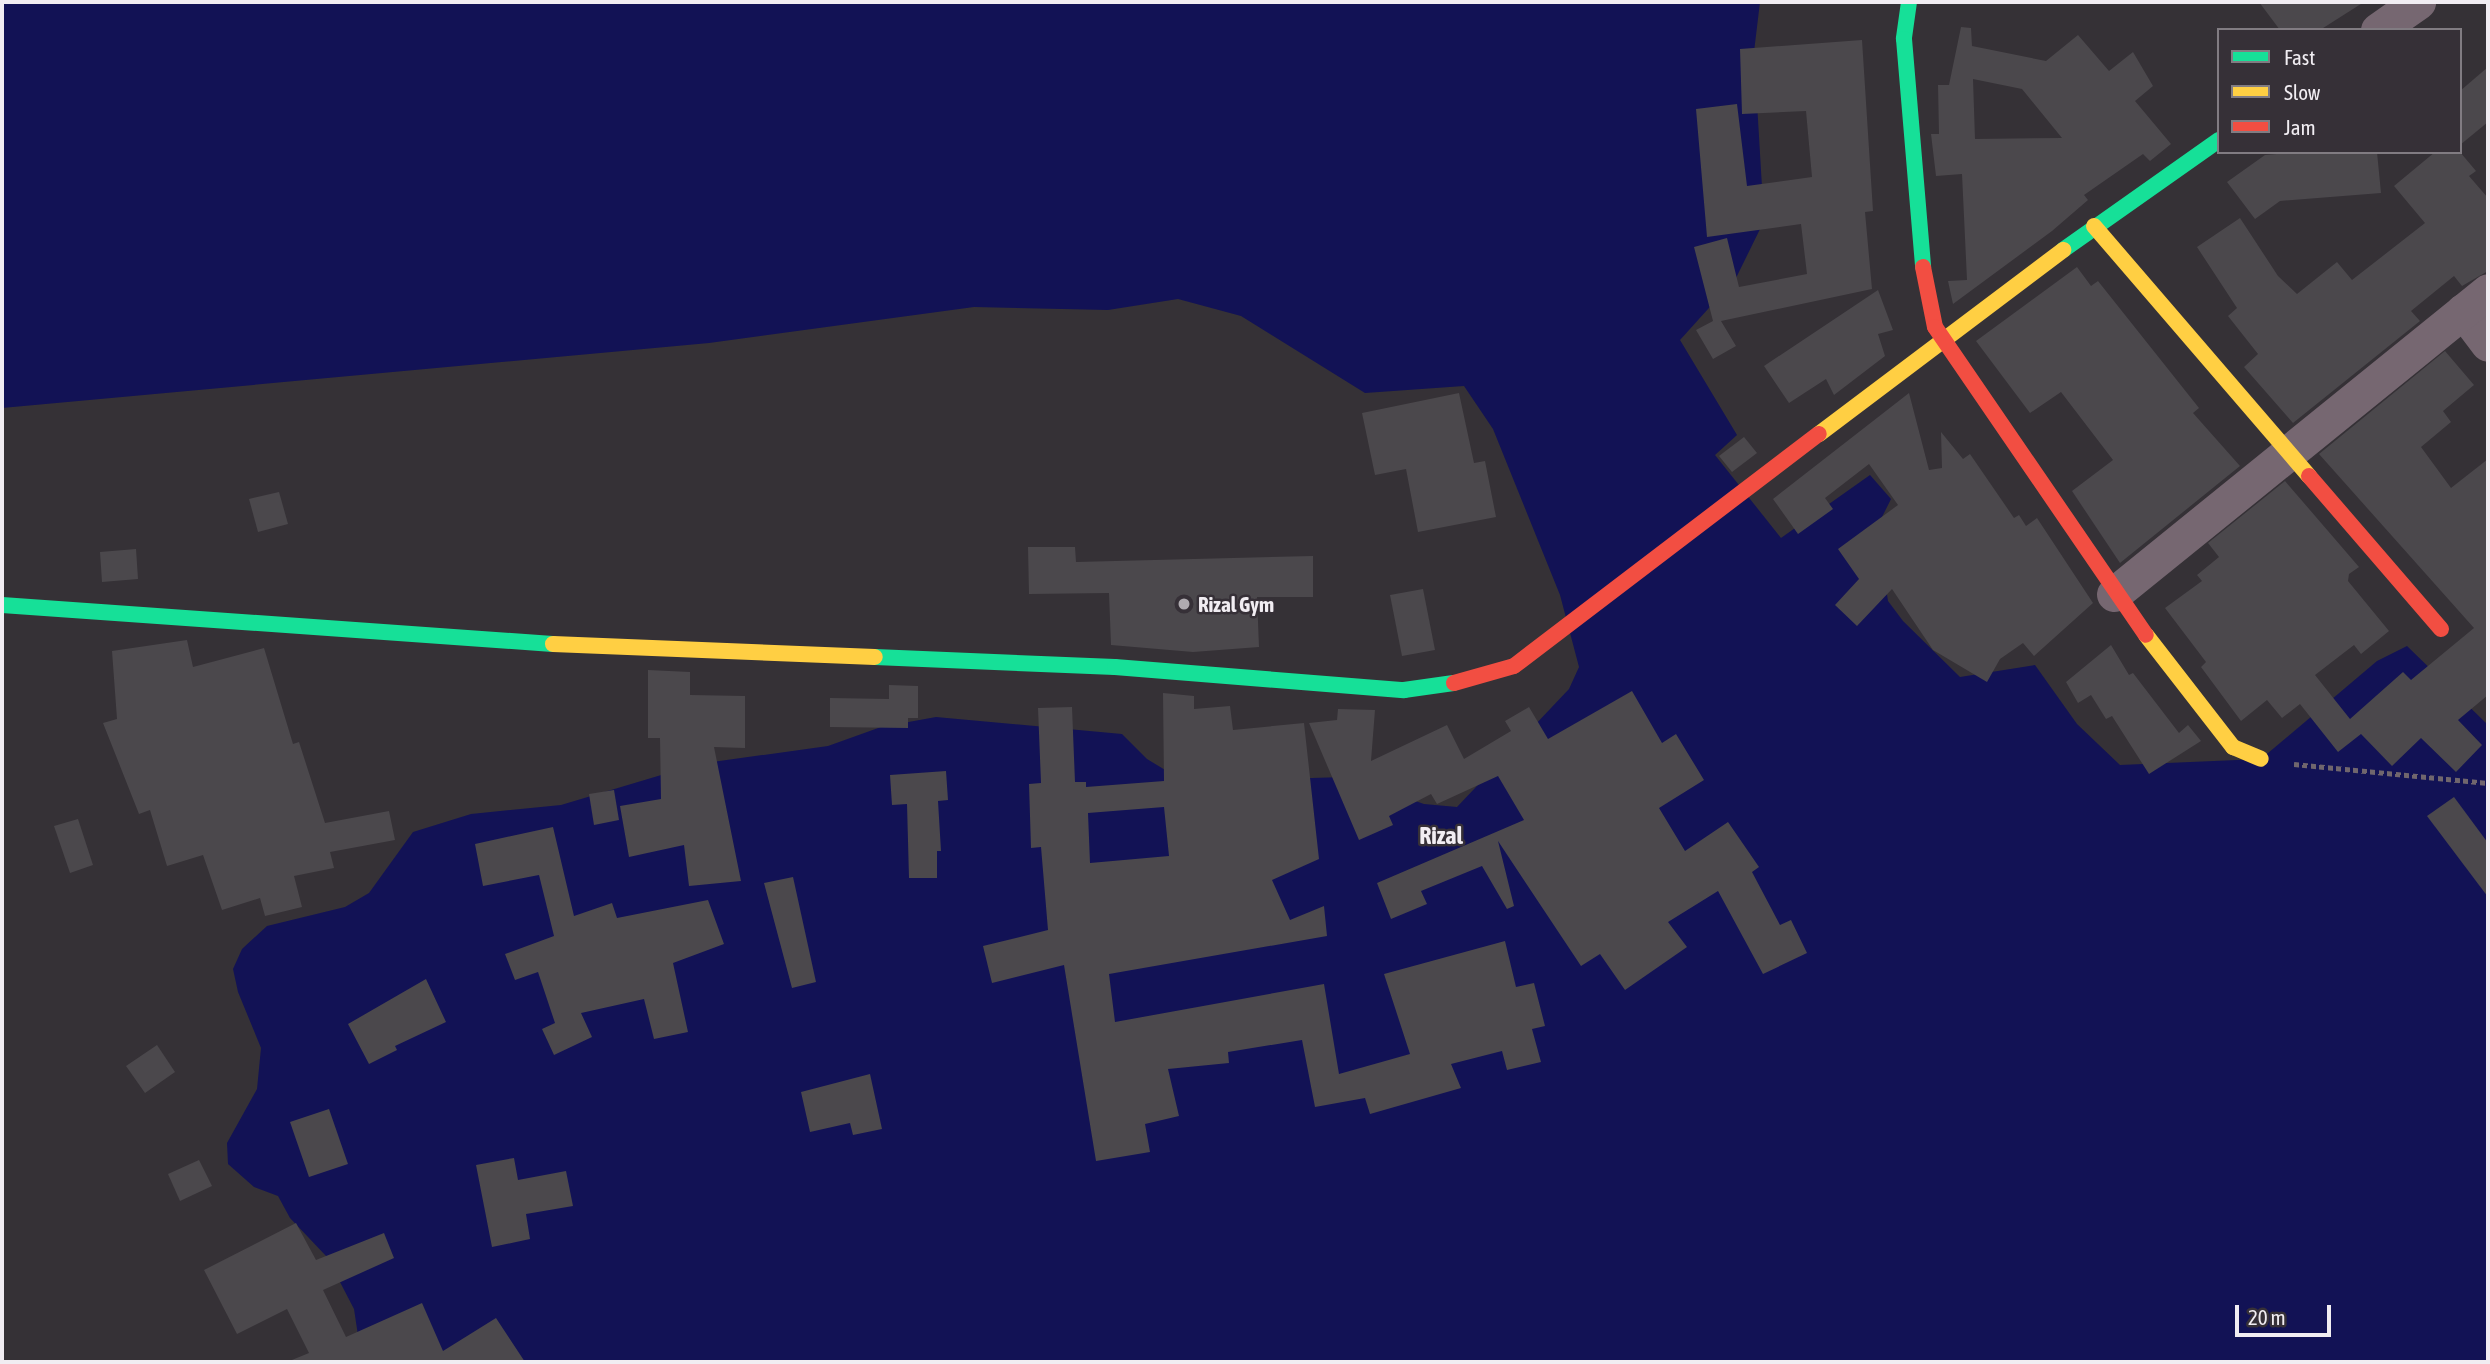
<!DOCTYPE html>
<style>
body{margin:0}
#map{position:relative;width:2490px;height:1364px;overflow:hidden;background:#353136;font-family:"Asap Condensed",sans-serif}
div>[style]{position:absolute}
.water>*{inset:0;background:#121255}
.building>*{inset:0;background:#4b484c}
.path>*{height:4.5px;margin-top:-2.25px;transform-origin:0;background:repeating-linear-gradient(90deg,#70666d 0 5px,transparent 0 8.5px)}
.street>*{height:35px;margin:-17.5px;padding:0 17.5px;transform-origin:17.5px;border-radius:17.5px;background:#766771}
.fast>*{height:16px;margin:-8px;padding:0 8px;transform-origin:8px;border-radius:8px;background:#16e098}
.slow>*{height:16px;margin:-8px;padding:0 8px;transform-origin:8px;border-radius:8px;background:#ffcf43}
.jam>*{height:16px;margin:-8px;padding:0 8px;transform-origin:8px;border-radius:8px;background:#f24e42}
.dots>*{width:19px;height:19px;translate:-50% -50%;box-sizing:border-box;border:4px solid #363037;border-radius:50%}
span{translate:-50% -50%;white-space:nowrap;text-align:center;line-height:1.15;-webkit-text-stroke:5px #363037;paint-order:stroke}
.poi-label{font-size:21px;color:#f1edf2;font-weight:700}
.left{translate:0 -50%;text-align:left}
.quarter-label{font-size:24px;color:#f1edf2;font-weight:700}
.frame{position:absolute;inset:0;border:4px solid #f1edf2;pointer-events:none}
.legend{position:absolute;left:2217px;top:28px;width:245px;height:126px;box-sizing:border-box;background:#363037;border:2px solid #817c82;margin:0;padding:9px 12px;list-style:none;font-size:21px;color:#f1edf2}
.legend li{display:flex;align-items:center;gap:14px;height:35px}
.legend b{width:35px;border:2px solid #817c82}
.scale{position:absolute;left:2235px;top:1305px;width:96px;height:32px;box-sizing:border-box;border:4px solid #f1edf2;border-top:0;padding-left:9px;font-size:21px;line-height:24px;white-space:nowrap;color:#f1edf2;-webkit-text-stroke:5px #363037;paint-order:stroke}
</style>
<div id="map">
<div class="water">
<i style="clip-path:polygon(2px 2px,1760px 2px,1754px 52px,1764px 221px,1736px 278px,1680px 340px,1737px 435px,1715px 455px,1781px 538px,1870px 475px,1891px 499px,1879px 523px,1880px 548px,1888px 601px,1903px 621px,1960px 677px,2035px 665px,2077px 724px,2120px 765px,2261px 759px,2377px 661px,2407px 646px,2488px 725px,2488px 1362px,362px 1362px,354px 1309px,327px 1257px,290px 1218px,278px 1196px,254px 1187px,228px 1164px,227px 1143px,257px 1089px,261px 1048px,238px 992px,233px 969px,242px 949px,267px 926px,345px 907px,369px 893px,413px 832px,471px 814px,561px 805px,698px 764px,828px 746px,881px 727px,936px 717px,1122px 734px,1147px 759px,1185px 782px,1345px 777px,1424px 804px,1457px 807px,1569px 689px,1579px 667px,1560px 595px,1493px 429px,1464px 386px,1365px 393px,1241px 316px,1178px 299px,1108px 310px,974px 307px,709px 343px,2px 408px)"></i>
</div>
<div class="building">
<i style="clip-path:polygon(2259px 2px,2364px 2px,2320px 30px,2280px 30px)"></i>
<i style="clip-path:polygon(evenodd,1961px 27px,1971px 28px,1972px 46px,2046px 61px,2078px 35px,2109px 71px,2133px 52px,2153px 86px,2135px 101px,2171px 144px,2150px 161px,2143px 154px,2084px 195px,2088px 200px,2052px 231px,1953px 304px,1948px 281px,1967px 280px,1962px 174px,1936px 176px,1931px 134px,1939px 134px,1938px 85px,1949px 85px,1961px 27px,1973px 79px,2022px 89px,2062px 138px,1975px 139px,1973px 79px)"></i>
<i style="clip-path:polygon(1862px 40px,1873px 211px,1865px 212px,1872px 289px,1721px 321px,1736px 346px,1713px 359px,1696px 330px,1713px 321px,1694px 247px,1727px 238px,1739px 287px,1807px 274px,1801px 224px,1707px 237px,1696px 109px,1737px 104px,1747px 186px,1812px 177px,1806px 111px,1742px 114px,1740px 49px)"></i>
<i style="clip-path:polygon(2488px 67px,2488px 122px,2460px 145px,2460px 91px)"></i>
<i style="clip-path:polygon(2298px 152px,2377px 152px,2381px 193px,2280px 201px,2255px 219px,2227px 182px,2265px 155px)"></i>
<i style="clip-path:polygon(2435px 152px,2460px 152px,2476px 171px,2469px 176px,2488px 198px,2488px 271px,2462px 286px,2454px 276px,2411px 311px,2420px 321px,2293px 423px,2244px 367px,2258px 354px,2228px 316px,2237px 308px,2197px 247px,2240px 218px,2278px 276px,2297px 294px,2337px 262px,2352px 280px,2425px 223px,2394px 186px)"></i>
<i style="clip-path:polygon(2077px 267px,2091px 286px,2098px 281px,2199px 408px,2193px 413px,2240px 466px,2120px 563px,2072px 491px,2113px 460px,2061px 392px,2030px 413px,1976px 341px)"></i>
<i style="clip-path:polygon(1878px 290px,1893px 330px,1878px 334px,1885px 356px,1834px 395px,1826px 379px,1789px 403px,1764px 366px)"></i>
<i style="clip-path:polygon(2445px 351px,2474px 385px,2443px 411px,2451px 422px,2421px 447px,2451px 488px,2488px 459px,2488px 695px,2458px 720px,2482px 745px,2456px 772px,2421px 738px,2392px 766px,2361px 734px,2338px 752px,2300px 704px,2282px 718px,2267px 700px,2241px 721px,2201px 667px,2206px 662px,2165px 608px,2202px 581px,2197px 575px,2219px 557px,2208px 543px,2285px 481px,2359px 567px,2349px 574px,2348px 581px,2389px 631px,2361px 654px,2354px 645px,2315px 675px,2350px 719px,2403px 672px,2411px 680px,2474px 628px,2319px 454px)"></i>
<i style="clip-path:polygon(1459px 393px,1474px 463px,1485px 461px,1496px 517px,1418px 532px,1406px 469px,1375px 475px,1362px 413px)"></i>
<i style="clip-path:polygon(1909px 393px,1929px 470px,1942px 468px,1941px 432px,1963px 459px,1970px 454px,2014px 518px,2019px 515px,2026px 526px,2037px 518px,2093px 603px,2034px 656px,2023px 643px,2000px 659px,1987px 682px,1933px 650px,1892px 589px,1857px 626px,1835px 605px,1859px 579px,1838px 549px,1898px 505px,1869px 464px,1825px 498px,1833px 509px,1798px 534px,1773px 499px)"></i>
<i style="clip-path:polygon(1744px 437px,1757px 453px,1732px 472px,1719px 456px)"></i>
<i style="clip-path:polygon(279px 492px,288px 524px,258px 532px,249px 499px)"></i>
<i style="clip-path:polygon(1028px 547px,1075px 547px,1076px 562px,1313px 556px,1313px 597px,1257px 597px,1259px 647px,1193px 652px,1111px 645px,1109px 593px,1029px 594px)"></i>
<i style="clip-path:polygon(136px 549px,138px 579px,102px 582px,100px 552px)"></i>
<i style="clip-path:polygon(1423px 589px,1435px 650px,1402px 656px,1390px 595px)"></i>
<i style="clip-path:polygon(187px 640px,193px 667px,264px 648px,293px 744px,299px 742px,325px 823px,389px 811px,395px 840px,330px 852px,334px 868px,294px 876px,302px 907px,265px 916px,260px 898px,222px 910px,203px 855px,167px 866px,150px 810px,139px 814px,103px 723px,117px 719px,112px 651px)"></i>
<i style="clip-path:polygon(2111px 645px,2129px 675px,2133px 673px,2179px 733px,2188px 725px,2201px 741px,2149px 774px,2112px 716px,2106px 719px,2091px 695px,2078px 703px,2066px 682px)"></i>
<i style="clip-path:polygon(648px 670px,690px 672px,690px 695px,745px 696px,745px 748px,714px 747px,741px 881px,689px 886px,684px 845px,629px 857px,620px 806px,661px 799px,660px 738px,648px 738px)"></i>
<i style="clip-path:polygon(889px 685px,918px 686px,918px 718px,908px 718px,908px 728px,830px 727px,830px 698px,889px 699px)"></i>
<i style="clip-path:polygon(1632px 691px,1662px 743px,1676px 734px,1704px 780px,1659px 808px,1685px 851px,1728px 822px,1759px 867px,1752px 872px,1780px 925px,1791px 920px,1807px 953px,1763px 974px,1718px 891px,1668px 922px,1687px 947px,1625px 990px,1600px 954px,1581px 966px,1498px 841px,1514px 906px,1507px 909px,1482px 866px,1421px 891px,1427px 904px,1391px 919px,1377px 883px,1524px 820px,1498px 776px,1437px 804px,1431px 794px,1389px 816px,1393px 825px,1359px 840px,1309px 723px,1337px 720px,1338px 709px,1375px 710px,1371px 761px,1447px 725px,1464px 759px,1511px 731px,1505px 721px,1529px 707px,1548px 739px)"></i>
<i style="clip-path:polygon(evenodd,1163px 693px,1194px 696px,1194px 709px,1230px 706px,1233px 730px,1304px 723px,1319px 859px,1272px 880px,1290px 920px,1324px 906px,1327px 936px,1109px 974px,1115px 1022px,1324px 984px,1339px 1074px,1410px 1054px,1384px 974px,1505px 941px,1516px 987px,1534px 983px,1545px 1026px,1532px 1029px,1541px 1062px,1507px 1070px,1502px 1051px,1451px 1064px,1461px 1088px,1370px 1114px,1365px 1098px,1315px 1107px,1302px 1040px,1228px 1052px,1229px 1063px,1168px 1069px,1179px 1116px,1145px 1124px,1150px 1152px,1096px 1161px,1064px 965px,992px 983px,983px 946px,1048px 930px,1041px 847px,1031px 848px,1029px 784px,1041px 783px,1038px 708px,1072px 707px,1075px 782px,1086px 782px,1086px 787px,1164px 781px,1163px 693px,1164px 807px,1169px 856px,1090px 863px,1088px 813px,1164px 807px)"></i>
<i style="clip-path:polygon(946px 771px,948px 800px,938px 801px,941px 851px,937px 851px,937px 878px,909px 878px,907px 804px,892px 805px,890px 775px)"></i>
<i style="clip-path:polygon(614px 790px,619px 820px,594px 825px,589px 794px)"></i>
<i style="clip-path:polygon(2454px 797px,2488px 843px,2488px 897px,2427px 816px)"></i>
<i style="clip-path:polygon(78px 819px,93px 865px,70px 873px,54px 826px)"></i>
<i style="clip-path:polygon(553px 827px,574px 916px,612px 903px,617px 918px,708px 900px,724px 944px,673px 963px,688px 1032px,654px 1039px,644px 999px,581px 1013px,592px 1037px,554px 1055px,542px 1029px,555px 1023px,538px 972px,515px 980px,505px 954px,554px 936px,539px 875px,483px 886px,475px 844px)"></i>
<i style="clip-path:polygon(793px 877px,816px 982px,792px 988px,764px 883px)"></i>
<i style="clip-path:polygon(426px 979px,446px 1022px,395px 1046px,397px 1050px,369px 1064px,348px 1024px)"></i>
<i style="clip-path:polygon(157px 1045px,175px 1072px,145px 1093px,126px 1066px)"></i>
<i style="clip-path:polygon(870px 1074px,882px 1129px,853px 1135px,850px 1123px,810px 1132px,801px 1092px)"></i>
<i style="clip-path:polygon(329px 1109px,348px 1164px,309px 1177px,290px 1122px)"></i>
<i style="clip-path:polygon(514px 1158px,518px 1180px,566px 1171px,573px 1206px,526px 1214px,530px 1239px,492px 1247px,476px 1165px)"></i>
<i style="clip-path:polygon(199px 1160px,212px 1186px,180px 1201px,168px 1174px)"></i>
<i style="clip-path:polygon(296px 1223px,316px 1260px,384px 1233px,394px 1258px,323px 1290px,346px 1337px,422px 1303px,443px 1351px,496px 1318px,525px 1362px,287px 1362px,309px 1353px,287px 1309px,237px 1334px,204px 1270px)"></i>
</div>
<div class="path">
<i style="left:2294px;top:764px;width:195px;rotate:5.6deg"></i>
</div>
<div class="street">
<i style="left:2378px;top:30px;width:49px;rotate:-35deg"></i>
<i style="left:2463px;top:311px;width:41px;rotate:52.9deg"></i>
<i style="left:2114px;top:594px;width:481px;rotate:-39deg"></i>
</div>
<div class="fast">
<i style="left:1909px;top:2px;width:37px;rotate:98deg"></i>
<i style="left:1904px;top:39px;width:229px;rotate:85.2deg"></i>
<i style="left:2063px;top:250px;width:191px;rotate:-35.2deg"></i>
<i style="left:2px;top:605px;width:552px;rotate:4.05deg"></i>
<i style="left:875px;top:657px;width:240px;rotate:2.4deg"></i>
<i style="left:1115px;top:667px;width:290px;rotate:4.6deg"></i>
<i style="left:1404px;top:690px;width:50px;rotate:-8deg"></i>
</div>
<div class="slow">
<i style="left:2094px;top:226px;width:330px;rotate:49.3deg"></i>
<i style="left:1819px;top:434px;width:306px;rotate:-37deg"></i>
<i style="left:2146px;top:635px;width:142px;rotate:52.2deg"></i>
<i style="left:2233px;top:747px;width:30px;rotate:23deg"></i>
<i style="left:553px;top:644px;width:322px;rotate:2.3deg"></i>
</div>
<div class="jam">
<i style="left:1923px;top:267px;width:61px;rotate:78.7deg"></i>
<i style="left:1935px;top:327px;width:373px;rotate:55.6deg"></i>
<i style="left:2309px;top:476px;width:202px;rotate:49.2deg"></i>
<i style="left:1454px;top:683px;width:62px;rotate:-15.8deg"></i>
<i style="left:1514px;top:666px;width:383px;rotate:-37.3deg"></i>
</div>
<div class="dots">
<i style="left:1184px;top:604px;background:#afabb0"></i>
</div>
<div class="poi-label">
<span class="left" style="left:1198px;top:604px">Rizal Gym</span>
</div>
<div class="quarter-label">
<span style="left:1441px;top:836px">Rizal</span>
</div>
<div class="frame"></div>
<ul class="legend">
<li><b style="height:9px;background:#16e098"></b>Fast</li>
<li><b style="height:9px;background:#ffcf43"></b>Slow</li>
<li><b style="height:9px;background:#f24e42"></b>Jam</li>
</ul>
<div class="scale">20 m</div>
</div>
